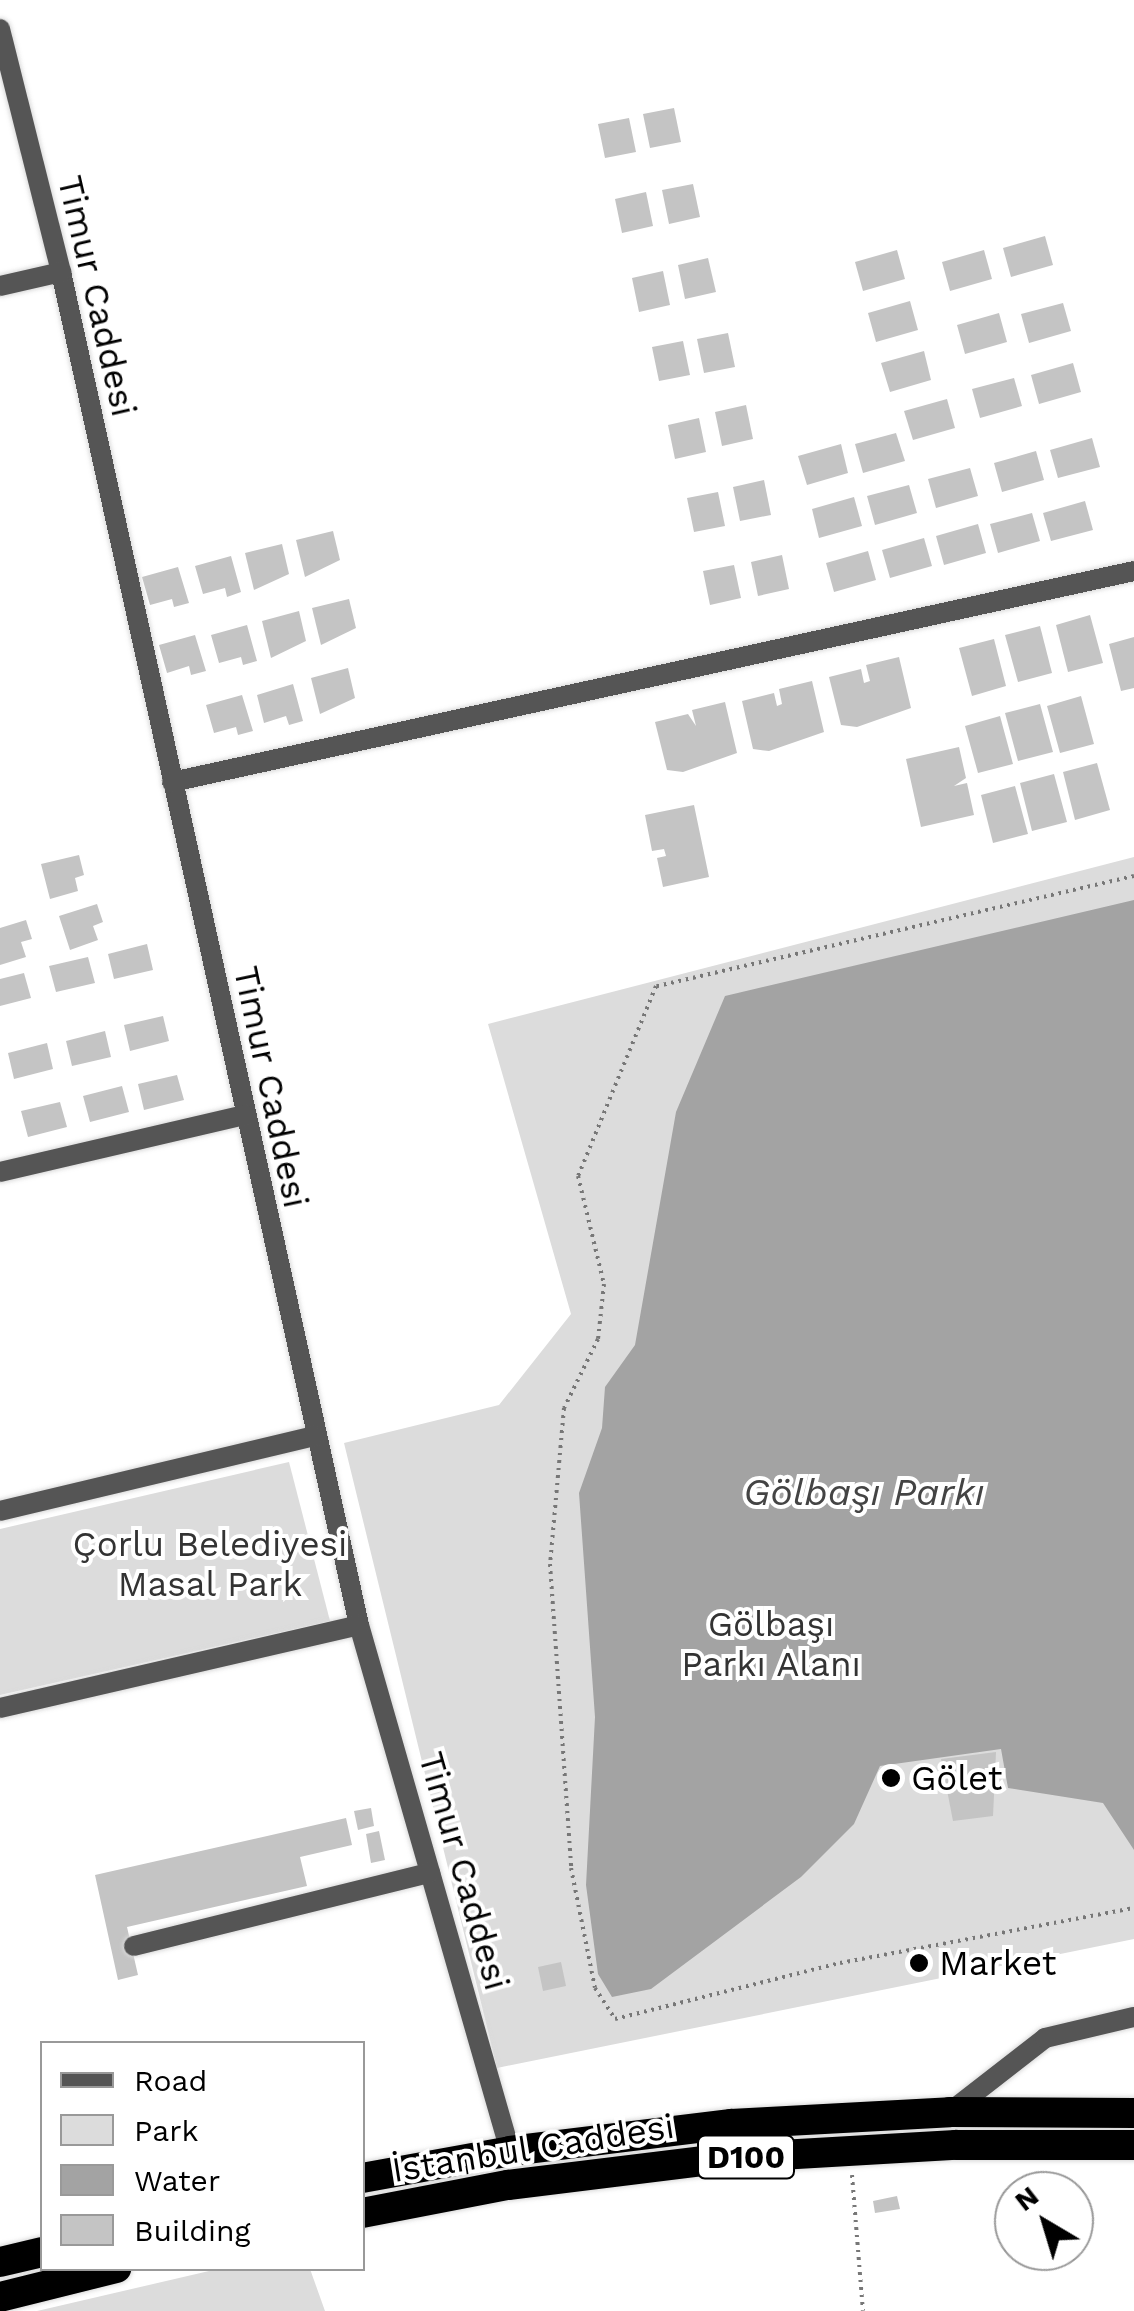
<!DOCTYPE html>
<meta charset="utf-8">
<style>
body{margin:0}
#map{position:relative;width:1134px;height:2311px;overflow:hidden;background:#fff;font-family:"Work Sans",sans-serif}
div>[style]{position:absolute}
.green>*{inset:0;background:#dcdcdc}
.water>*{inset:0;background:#a3a3a3}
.building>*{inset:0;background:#c4c4c4}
.path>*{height:4px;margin-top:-2px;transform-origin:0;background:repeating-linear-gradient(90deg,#777 0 2.5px,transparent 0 7.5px)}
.roads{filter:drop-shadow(0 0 2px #dbdbdb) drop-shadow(0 0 2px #dbdbdb)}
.minor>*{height:20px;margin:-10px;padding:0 10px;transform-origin:10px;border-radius:10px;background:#555}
.highway>*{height:30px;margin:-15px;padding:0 15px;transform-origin:15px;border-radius:15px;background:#000}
.dots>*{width:28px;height:28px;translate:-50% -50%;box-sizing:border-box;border:5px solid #fff;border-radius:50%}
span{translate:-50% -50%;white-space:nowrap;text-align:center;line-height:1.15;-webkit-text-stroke:8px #fff;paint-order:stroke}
.shield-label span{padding:2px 8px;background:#fff;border:2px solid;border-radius:8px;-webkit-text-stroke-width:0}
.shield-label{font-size:32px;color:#000;font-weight:700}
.street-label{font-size:35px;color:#000}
.park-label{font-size:35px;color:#333}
.poi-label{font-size:35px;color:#000}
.left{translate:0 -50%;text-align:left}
.water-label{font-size:38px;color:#444;font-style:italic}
.legend{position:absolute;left:40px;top:2041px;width:325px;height:230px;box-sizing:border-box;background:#fff;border:2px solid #999;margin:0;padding:12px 18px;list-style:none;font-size:30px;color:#000}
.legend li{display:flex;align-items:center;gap:20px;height:50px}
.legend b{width:50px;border:2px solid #999}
.north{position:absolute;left:994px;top:2171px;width:100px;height:100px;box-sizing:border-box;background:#fff;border:2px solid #999;border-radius:50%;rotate:322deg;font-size:28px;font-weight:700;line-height:40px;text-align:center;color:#000}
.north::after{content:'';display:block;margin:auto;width:35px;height:45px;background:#000;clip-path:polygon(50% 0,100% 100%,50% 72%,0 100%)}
</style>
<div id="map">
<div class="green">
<i style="clip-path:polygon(1134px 857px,1134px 1939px,497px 2068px,344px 1443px,499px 1405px,571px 1314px,488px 1024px)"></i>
<i style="clip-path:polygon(289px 1462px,330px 1621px,0 1695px,0 1529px)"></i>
<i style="clip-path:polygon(222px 2268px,310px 2269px,325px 2311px,37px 2311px)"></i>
</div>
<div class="water">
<i style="clip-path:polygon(1134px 900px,1134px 1850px,1103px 1803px,1008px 1788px,1001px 1749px,880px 1766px,854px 1824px,801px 1877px,651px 1989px,612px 1997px,598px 1974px,586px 1885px,595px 1717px,579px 1493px,602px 1428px,605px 1387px,635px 1345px,676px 1112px,725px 996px)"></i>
</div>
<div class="building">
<i style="clip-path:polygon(674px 108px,681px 142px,650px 148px,643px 114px)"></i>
<i style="clip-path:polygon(629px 118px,636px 152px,605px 158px,598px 124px)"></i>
<i style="clip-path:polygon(693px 184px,700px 217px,669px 224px,662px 190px)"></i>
<i style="clip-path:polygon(646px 192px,653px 226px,622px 233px,615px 199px)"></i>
<i style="clip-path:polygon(1045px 236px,1053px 265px,1011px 277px,1003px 248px)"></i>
<i style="clip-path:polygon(897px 250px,905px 279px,863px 291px,855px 262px)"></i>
<i style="clip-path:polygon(984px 250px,992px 279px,950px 291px,942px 262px)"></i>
<i style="clip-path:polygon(708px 258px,716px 292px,685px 299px,678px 265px)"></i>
<i style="clip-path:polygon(663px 271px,670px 305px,639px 312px,632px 278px)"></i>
<i style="clip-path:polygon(910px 301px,918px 330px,876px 342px,868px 313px)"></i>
<i style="clip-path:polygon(1063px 303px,1071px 331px,1029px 343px,1021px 314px)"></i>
<i style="clip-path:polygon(999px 313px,1007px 342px,965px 354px,957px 325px)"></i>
<i style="clip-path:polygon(728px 333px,735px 367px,704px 373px,697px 339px)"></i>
<i style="clip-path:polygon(683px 341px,690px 375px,659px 381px,652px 347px)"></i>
<i style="clip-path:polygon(924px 351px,931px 380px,890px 392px,881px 363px)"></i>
<i style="clip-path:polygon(1073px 363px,1081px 392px,1039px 404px,1031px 375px)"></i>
<i style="clip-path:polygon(1014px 378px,1022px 406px,980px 418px,972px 389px)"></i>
<i style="clip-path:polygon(947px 399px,955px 428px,913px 440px,904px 411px)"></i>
<i style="clip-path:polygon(746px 405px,753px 439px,722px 446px,715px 412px)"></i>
<i style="clip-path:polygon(699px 418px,706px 452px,675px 459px,668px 425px)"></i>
<i style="clip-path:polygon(896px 433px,905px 461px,863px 473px,855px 444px)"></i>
<i style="clip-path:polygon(1092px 438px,1100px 467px,1058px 478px,1050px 450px)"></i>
<i style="clip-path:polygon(841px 444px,848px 473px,807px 485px,798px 456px)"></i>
<i style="clip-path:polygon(1036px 451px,1044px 480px,1002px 492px,994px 463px)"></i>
<i style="clip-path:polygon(970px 468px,978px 496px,936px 508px,928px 479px)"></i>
<i style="clip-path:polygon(764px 480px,771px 515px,740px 521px,733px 487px)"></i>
<i style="clip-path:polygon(909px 485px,917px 513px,875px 525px,867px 496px)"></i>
<i style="clip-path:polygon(718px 492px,725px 526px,694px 532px,687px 498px)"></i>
<i style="clip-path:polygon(854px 497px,862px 526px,819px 538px,812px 509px)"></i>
<i style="clip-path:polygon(1085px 501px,1093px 530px,1051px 541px,1043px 513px)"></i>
<i style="clip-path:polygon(1032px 513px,1040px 541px,998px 553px,990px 524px)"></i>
<i style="clip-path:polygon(978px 524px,986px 553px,944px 565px,936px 536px)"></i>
<i style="clip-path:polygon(333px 531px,340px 560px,305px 577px,296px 540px)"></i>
<i style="clip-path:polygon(924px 538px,932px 566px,890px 578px,882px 550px)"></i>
<i style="clip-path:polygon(282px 544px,289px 574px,254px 590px,245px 553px)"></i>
<i style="clip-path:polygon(868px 551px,876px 580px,834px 592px,826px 563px)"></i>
<i style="clip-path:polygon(782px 555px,789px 589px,758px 596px,751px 562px)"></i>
<i style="clip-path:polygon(231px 556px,241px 592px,227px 597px,225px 588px,203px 594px,195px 566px)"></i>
<i style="clip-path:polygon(734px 565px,741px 598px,710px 605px,703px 571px)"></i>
<i style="clip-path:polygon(178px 567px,189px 603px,174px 607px,172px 599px,150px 605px,142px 577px)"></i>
<i style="clip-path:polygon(349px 599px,356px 628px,321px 645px,312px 608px)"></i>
<i style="clip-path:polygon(299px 611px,306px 641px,271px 658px,262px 621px)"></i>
<i style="clip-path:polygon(1090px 615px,1103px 663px,1068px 672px,1056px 625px)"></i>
<i style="clip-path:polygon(247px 625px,257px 661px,243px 665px,241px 657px,219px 663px,211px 635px)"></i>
<i style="clip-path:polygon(1040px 626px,1052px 673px,1018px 682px,1005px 635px)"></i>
<i style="clip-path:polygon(195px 635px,206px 671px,191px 675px,189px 666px,167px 673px,159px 645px)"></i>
<i style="clip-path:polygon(1134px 637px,1134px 688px,1121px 691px,1109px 644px)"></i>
<i style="clip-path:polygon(994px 639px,1006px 686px,972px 696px,959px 648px)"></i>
<i style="clip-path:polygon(899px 657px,911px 708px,857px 727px,841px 725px,829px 677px,861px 669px,864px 683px,870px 681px,866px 665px)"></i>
<i style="clip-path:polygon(348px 668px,355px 698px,320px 714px,311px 678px)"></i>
<i style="clip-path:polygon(812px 681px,824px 732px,769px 751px,753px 749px,742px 701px,774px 693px,777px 706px,782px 704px,779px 689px)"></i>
<i style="clip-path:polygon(293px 684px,303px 721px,289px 725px,286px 716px,264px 723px,257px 695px)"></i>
<i style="clip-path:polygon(242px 695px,253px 731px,238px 735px,236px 727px,214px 733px,206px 705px)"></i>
<i style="clip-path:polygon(1081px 696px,1094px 744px,1060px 753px,1047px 706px)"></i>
<i style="clip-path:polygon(725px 702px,737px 753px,683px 772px,667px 770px,655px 722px,688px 714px,696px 726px,692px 710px)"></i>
<i style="clip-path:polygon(1040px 704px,1053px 752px,1018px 761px,1005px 713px)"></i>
<i style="clip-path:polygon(1000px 716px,1013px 764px,978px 773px,965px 726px)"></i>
<i style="clip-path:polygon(959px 747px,966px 778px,954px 786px,967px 783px,974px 815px,921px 827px,906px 759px)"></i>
<i style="clip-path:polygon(1097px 763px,1110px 810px,1075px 820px,1063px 772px)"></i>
<i style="clip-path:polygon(1054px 774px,1067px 822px,1032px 831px,1020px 783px)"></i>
<i style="clip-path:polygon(1015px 786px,1028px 834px,993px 843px,981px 795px)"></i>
<i style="clip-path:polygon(694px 805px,709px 877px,663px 887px,657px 858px,666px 856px,664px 849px,652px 851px,645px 815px)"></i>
<i style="clip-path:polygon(79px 855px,84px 875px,75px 878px,78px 891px,50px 899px,41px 864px)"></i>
<i style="clip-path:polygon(97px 904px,103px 922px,93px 926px,98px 940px,70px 950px,59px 916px)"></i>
<i style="clip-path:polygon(26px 920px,32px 939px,21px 942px,26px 957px,0 965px,0 928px)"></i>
<i style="clip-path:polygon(147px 944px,153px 970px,114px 979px,108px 954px)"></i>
<i style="clip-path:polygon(88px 957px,95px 983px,56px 992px,49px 966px)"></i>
<i style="clip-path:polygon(24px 973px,31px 998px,0 1006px,0 979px)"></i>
<i style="clip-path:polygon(163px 1016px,169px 1041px,130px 1051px,124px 1025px)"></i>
<i style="clip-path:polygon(105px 1031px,111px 1057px,72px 1066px,66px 1041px)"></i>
<i style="clip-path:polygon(47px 1043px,53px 1069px,14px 1079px,8px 1053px)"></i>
<i style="clip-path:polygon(177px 1075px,184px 1100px,144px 1110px,138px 1084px)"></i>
<i style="clip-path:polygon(122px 1086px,129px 1112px,90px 1122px,83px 1096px)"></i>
<i style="clip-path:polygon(60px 1102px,67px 1127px,28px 1137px,21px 1111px)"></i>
<i style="clip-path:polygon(996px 1752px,993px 1816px,953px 1821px,941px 1759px)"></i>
<i style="clip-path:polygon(371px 1808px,374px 1826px,358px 1830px,354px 1811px)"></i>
<i style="clip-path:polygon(346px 1818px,352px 1845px,300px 1857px,307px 1886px,127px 1927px,138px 1975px,118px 1980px,95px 1875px)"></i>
<i style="clip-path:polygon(379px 1831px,385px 1860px,371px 1863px,366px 1834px)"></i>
<i style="clip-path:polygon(561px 1962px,566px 1986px,543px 1991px,538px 1967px)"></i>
<i style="clip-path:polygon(897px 2196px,900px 2209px,875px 2213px,873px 2201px)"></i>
</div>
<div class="path">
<i style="left:1134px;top:876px;width:490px;rotate:167deg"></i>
<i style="left:656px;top:986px;width:205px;rotate:112.3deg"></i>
<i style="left:578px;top:1176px;width:111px;rotate:76.5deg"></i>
<i style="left:604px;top:1284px;width:55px;rotate:96.2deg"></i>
<i style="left:598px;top:1339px;width:77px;rotate:116.2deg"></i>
<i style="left:564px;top:1408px;width:157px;rotate:95.1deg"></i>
<i style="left:550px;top:1564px;width:305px;rotate:86deg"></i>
<i style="left:571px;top:1868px;width:122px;rotate:78.7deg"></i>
<i style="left:595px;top:1988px;width:37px;rotate:57deg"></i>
<i style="left:615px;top:2019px;width:232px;rotate:-14deg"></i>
<i style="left:840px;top:1963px;width:299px;rotate:-10.6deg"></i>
<i style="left:852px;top:2175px;width:136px;rotate:85.4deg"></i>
</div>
<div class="roads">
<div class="minor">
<i style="left:0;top:29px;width:251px;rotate:75.9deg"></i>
<i style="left:61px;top:272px;width:1385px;rotate:77.58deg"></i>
<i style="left:359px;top:1625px;width:547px;rotate:73.98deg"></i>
<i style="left:0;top:286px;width:63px;rotate:-12.9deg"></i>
<i style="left:172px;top:782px;width:985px;rotate:-12.37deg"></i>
<i style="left:0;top:1172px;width:251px;rotate:-13.1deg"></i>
<i style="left:0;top:1511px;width:323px;rotate:-13.4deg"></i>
<i style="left:0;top:1708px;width:368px;rotate:-13deg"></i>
<i style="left:134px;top:1946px;width:305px;rotate:-13.9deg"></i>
<i style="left:950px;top:2112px;width:120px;rotate:-37.9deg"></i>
<i style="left:1045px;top:2038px;width:91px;rotate:-13.3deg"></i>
</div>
<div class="highway">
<i style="left:362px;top:2178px;width:150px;rotate:-10.3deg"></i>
<i style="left:510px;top:2151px;width:223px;rotate:-7deg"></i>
<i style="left:731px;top:2124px;width:219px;rotate:-3.1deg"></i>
<i style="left:950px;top:2112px;width:184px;rotate:0.3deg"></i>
<i style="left:362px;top:2213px;width:149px;rotate:-10.9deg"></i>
<i style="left:508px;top:2185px;width:222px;rotate:-7deg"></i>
<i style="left:728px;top:2158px;width:228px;rotate:-3.3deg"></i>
<i style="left:956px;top:2145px;width:178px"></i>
<i style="left:0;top:2262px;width:43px;rotate:-13.4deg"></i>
<i style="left:0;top:2297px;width:120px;rotate:-14deg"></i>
</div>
</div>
<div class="dots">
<i style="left:891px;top:1778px;background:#000"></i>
<i style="left:919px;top:1963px;background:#000"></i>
</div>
<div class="shield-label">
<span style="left:746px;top:2157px">D100</span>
</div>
<div class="street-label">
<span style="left:97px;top:296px;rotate:77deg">Timur Caddesi</span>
<span style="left:271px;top:1087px;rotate:78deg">Timur Caddesi</span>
<span style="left:464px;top:1871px;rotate:74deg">Timur Caddesi</span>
<span style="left:533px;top:2148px;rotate:-9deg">İstanbul Caddesi</span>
</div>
<div class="park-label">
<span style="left:210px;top:1564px">Çorlu Belediyesi<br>Masal Park</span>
<span style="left:771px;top:1644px">Gölbaşı<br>Parkı Alanı</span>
</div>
<div class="poi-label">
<span class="left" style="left:911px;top:1778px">Gölet</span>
<span class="left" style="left:939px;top:1963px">Market</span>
</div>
<div class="water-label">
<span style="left:864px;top:1493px">Gölbaşı Parkı</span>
</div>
<ul class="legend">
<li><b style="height:12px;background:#555"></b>Road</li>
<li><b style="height:28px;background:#dcdcdc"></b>Park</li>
<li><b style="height:28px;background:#a3a3a3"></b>Water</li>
<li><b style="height:28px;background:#c4c4c4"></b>Building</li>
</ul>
<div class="north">N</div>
</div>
